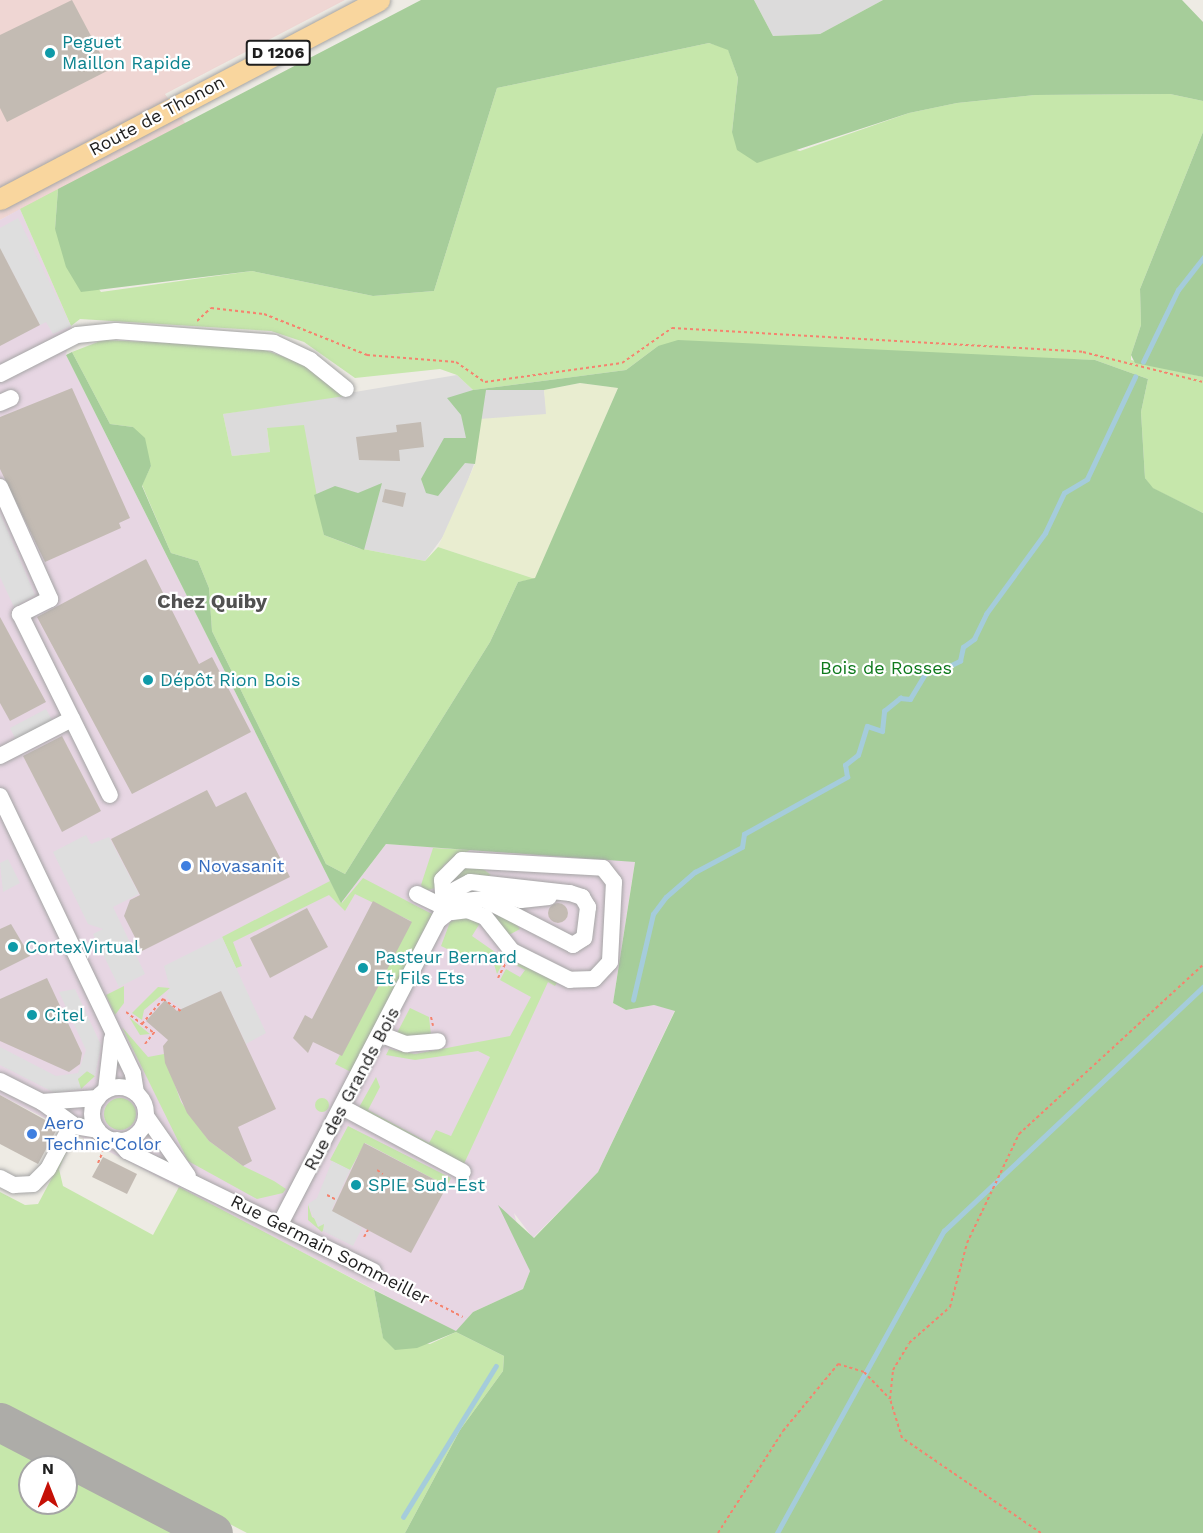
<!DOCTYPE html>
<meta charset="utf-8">
<style>
body{margin:0}
#map{position:relative;width:1203px;height:1533px;overflow:hidden;background:#eeebe4;font-family:"Work Sans",sans-serif}
div>[style]{position:absolute}
.residential>*{inset:0;background:#dcdbdb}
.commercial>*{inset:0;background:#efd6d3}
.industrial>*{inset:0;background:#e7d6e3}
.farmland>*{inset:0;background:#e9edd0}
.grass>*{inset:0;background:#c6e7ab}
.round{border-radius:50%}
.forest>*{inset:0;background:#a6cd9a}
.parking>*{inset:0;background:#dedede}
.stream>*{height:4.5px;margin:-2.25px;padding:0 2.25px;transform-origin:2.25px;border-radius:2.25px;background:#a5ccdb}
.taxiway>*{height:39px;margin:-19.5px;padding:0 19.5px;transform-origin:19.5px;border-radius:19.5px;background:#adaca8}
.building>*{inset:0;background:#c3bbb3}
.path>*{height:2px;margin-top:-1px;transform-origin:0;background:repeating-linear-gradient(90deg,#f5836e 0 3px,transparent 0 6px)}
.roads{filter:drop-shadow(0 0 2px #a5a5a5) drop-shadow(0 0 2px #a5a5a5)}
.minor>*{height:16px;margin:-8px;padding:0 8px;transform-origin:8px;border-radius:8px;background:#fff}
.minor>.ring{margin:-8px;padding:0;box-sizing:content-box;background:none;border:16px solid #fff;border-radius:50%}
.major>*{height:21px;margin:-10.5px;padding:0 10.5px;transform-origin:10.5px;border-radius:10.5px;background:#f9d69e}
.dots>*{width:16px;height:16px;translate:-50% -50%;box-sizing:border-box;border:3px solid #fff;border-radius:50%}
span{translate:-50% -50%;white-space:nowrap;text-align:center;line-height:1.15;-webkit-text-stroke:4.5px #fff;paint-order:stroke}
.shield-label span{padding:2px 4px;background:#fff;border:2px solid;border-radius:4px;-webkit-text-stroke-width:0}
.shield-label{font-size:16px;color:#1e1e1e;font-weight:700}
.culture-label{font-size:18px;color:#0d838f}
.left{translate:0 -50%;text-align:left}
.street-label{font-size:18px;color:#1e1e1e}
.park-label{font-size:18px;color:#0f791d}
.shop-label{font-size:18px;color:#366cbe}
.neighbourhood-label{font-size:20px;color:#515151;font-weight:700}
.north{position:absolute;left:18px;top:1455px;width:60px;height:60px;box-sizing:border-box;background:#fff;border:2px solid #a5a5a5;border-radius:50%;rotate:0deg;font-size:16px;font-weight:700;line-height:24px;text-align:center;color:#1e1e1e}
.north::after{content:'';display:block;margin:auto;width:21px;height:27px;background:#c51006;clip-path:polygon(50% 0,100% 100%,50% 72%,0 100%)}
</style>
<div id="map">
<div class="residential">
<i style="clip-path:polygon(754px 0,883px 0,820px 34px,773px 36px)"></i>
<i style="clip-path:polygon(457px 375px,473px 390px,544px 390px,547px 414px,480px 448px,451px 526px,425px 561px,358px 548px,324px 535px,267px 428px,270px 452px,232px 456px,223px 414px)"></i>
</div>
<div class="commercial">
<i style="clip-path:polygon(0 0,345px 0,165px 94px,186px 124px,0 220px)"></i>
</div>
<div class="industrial">
<i style="clip-path:polygon(20px 209px,71px 326px,66px 355px,341px 903px,386px 844px,635px 861px,613px 1003px,626px 1010px,654px 1005px,675px 1010px,598px 1172px,533px 1238px,514px 1213px,530px 1271px,523px 1289px,473px 1312px,456px 1332px,0 1095px,0 220px)"></i>
</div>
<div class="farmland">
<i style="clip-path:polygon(580px 383px,618px 388px,535px 579px,438px 547px,475px 464px,479px 419px,546px 414px,544px 390px)"></i>
</div>
<div class="grass">
<i style="clip-path:polygon(709px 43px,728px 49px,738px 78px,732px 132px,800px 151px,909px 113px,957px 103px,1035px 95px,1170px 94px,1203px 101px,1203px 132px,1140px 289px,1141px 325px,1131px 355px,1131px 360px,1203px 377px,1203px 513px,1152px 488px,1145px 478px,1141px 412px,1148px 379px,1095px 360px,658px 346px,626px 370px,473px 390px,457px 375px,440px 369px,355px 378px,304px 342px,271px 331px,80px 319px,71px 326px,20px 209px,58px 189px,55px 229px,101px 292px,252px 271px,373px 296px,434px 291px,497px 88px)"></i>
<i style="clip-path:polygon(103px 340px,256px 347px,299px 362px,345px 396px,223px 414px,232px 456px,270px 452px,267px 428px,304px 425px,324px 535px,358px 548px,425px 561px,438px 547px,535px 579px,518px 582px,490px 642px,345px 874px,326px 864px,212px 631px,209px 588px,198px 561px,171px 553px,142px 485px,151px 466px,133px 427px,110px 424px,72px 352px)"></i>
<i style="clip-path:polygon(433px 848px,470px 850px,444px 865px,435px 888px,425px 891px,421px 885px)"></i>
<i style="clip-path:polygon(460px 867px,483px 869px,491px 875px,445px 887px)"></i>
<i style="clip-path:polygon(363px 878px,432px 914px,351px 1072px,335px 1064px,411px 921px,355px 894px,345px 911px,329px 895px,233px 942px,242px 966px,236px 968px,222px 937px,330px 881px,342px 903px)"></i>
<i style="clip-path:polygon(472px 904px,511px 918px,520px 929px,507px 936px)"></i>
<i style="clip-path:polygon(462px 917px,480px 923px,472px 936px,505px 959px,497px 974px,491px 954px,468px 959px,441px 946px,450px 922px)"></i>
<i style="clip-path:polygon(513px 955px,558px 981px,555px 986px,548px 982px,463px 1166px,357px 1111px,376px 1077px,380px 1087px,368px 1110px,429px 1143px,436px 1130px,451px 1136px,490px 1057px,478px 1051px,415px 1060px,386px 1055px,389px 1049px,415px 1054px,510px 1036px,531px 997px,500px 980px,506px 969px,520px 977px,525px 970px,510px 962px)"></i>
<i style="clip-path:polygon(124px 986px,124px 1003px,115px 1015px,106px 995px)"></i>
<i style="clip-path:polygon(158px 987px,170px 988px,144px 1010px,142px 1020px,132px 1013px)"></i>
<i style="clip-path:polygon(410px 1008px,429px 1017px,431px 1035px,409px 1039px,397px 1033px)"></i>
<i style="clip-path:polygon(129px 1017px,150px 1034px,140px 1035px)"></i>
<i style="clip-path:polygon(122px 1027px,148px 1057px,164px 1054px,181px 1102px,209px 1141px,243px 1166px,274px 1181px,286px 1189px,283px 1193px,257px 1199px,188px 1161px)"></i>
<i style="clip-path:polygon(87px 1071px,95px 1076px,81px 1089px,77px 1079px)"></i>
<i class="round" style="left:315px;top:1098px;width:14px;height:14px"></i>
<i class="round" style="left:104px;top:1098px;width:32px;height:32px"></i>
<i style="clip-path:polygon(348px 1126px,451px 1178px,447px 1186px,365px 1143px,350px 1170px,330px 1160px)"></i>
<i style="clip-path:polygon(70px 1144px,59px 1169px,63px 1186px,153px 1235px,179px 1187px,374px 1290px,383px 1337px,430px 1344px,456px 1332px,504px 1356px,503px 1371px,460px 1430px,405px 1533px,247px 1533px,0 1404px,0 1192px,25px 1205px,38px 1204px)"></i>
<i style="clip-path:polygon(308px 1204px,312px 1217px,326px 1225px,322px 1232px,308px 1220px)"></i>
<i style="clip-path:polygon(0 1442px,47px 1467px,30px 1467px,30px 1503px,66px 1503px,66px 1477px,174px 1533px,0 1533px)"></i>
</div>
<div class="forest">
<i style="clip-path:polygon(421px 0,754px 0,773px 36px,820px 34px,883px 0,1182px 0,1203px 22px,1203px 101px,1170px 94px,1035px 95px,957px 103px,909px 113px,757px 163px,737px 150px,732px 132px,738px 78px,728px 50px,709px 43px,497px 88px,434px 291px,373px 296px,252px 271px,81px 292px,66px 267px,55px 229px,58px 189px)"></i>
<i style="clip-path:polygon(1203px 132px,1203px 377px,1135px 363px,1131px 355px,1141px 325px,1140px 289px)"></i>
<i style="clip-path:polygon(678px 340px,1095px 360px,1148px 379px,1141px 412px,1145px 478px,1153px 488px,1203px 513px,1203px 1533px,405px 1533px,460px 1430px,503px 1371px,504px 1356px,456px 1332px,417px 1348px,395px 1350px,383px 1338px,374px 1290px,456px 1331px,473px 1312px,523px 1289px,530px 1271px,498px 1205px,534px 1238px,598px 1172px,675px 1011px,654px 1005px,626px 1010px,613px 1003px,635px 862px,386px 844px,341px 903px,66px 355px,72px 352px,110px 424px,133px 427px,145px 438px,151px 466px,142px 486px,171px 553px,198px 561px,209px 588px,212px 631px,326px 864px,345px 874px,490px 642px,518px 582px,535px 578px,618px 388px,580px 383px,544px 390px,486px 390px,475px 464px,465px 463px,438px 496px,426px 493px,421px 479px,444px 438px,466px 438px,461px 415px,447px 398px,473px 390px,626px 370px,658px 346px)"></i>
<i style="clip-path:polygon(382px 483px,364px 550px,324px 535px,314px 495px,335px 486px,358px 493px)"></i>
</div>
<div class="parking">
<i style="clip-path:polygon(18px 218px,71px 326px,53px 334px,46px 322px,40px 325px,4px 256px,0 257px,0 228px)"></i>
<i style="clip-path:polygon(0 513px,35px 595px,14px 607px,0 577px)"></i>
<i style="clip-path:polygon(46px 709px,56px 727px,19px 746px,10px 728px)"></i>
<i style="clip-path:polygon(86px 835px,91px 844px,109px 837px,139px 894px,113px 907px,145px 974px,119px 987px,93px 934px,103px 929px,88px 924px,53px 852px)"></i>
<i style="clip-path:polygon(8px 859px,20px 883px,3px 892px,0 863px)"></i>
<i style="clip-path:polygon(222px 937px,266px 1033px,246px 1044px,221px 991px,182px 1009px,166px 997px,170px 988px,164px 966px)"></i>
<i style="clip-path:polygon(75px 989px,101px 1045px,95px 1076px,87px 1071px,78px 1079px,81px 1089px,55px 1093px,0 1065px,0 1047px,56px 1076px,78px 1073px,86px 1050px,59px 992px)"></i>
<i style="clip-path:polygon(332px 1161px,350px 1170px,332px 1209px,362px 1228px,353px 1246px,323px 1231px,324px 1224px,318px 1227px,308px 1204px,317px 1198px)"></i>
</div>
<div class="stream">
<i style="left:1143px;top:362px;width:80px;rotate:-64.1deg"></i>
<i style="left:1178px;top:290px;width:41px;rotate:-52deg"></i>
<i style="left:633px;top:1000px;width:88px;rotate:-76.9deg"></i>
<i style="left:653px;top:914px;width:21px;rotate:-53deg"></i>
<i style="left:666px;top:897px;width:38px;rotate:-41deg"></i>
<i style="left:695px;top:872px;width:53px;rotate:-28deg"></i>
<i style="left:742px;top:847px;width:13px;rotate:-81deg"></i>
<i style="left:744px;top:834px;width:118px;rotate:-29deg"></i>
<i style="left:847px;top:777px;width:12px;rotate:-99deg"></i>
<i style="left:845px;top:765px;width:16px;rotate:-38deg"></i>
<i style="left:858px;top:755px;width:30px;rotate:-73deg"></i>
<i style="left:867px;top:726px;width:16px;rotate:18deg"></i>
<i style="left:882px;top:731px;width:20px;rotate:-84deg"></i>
<i style="left:884px;top:711px;width:21px;rotate:-39deg"></i>
<i style="left:900px;top:698px;width:10px;rotate:6deg"></i>
<i style="left:910px;top:699px;width:35px;rotate:-59deg"></i>
<i style="left:928px;top:669px;width:8px;rotate:30deg"></i>
<i style="left:935px;top:673px;width:28px;rotate:-26deg"></i>
<i style="left:960px;top:661px;width:14px;rotate:-78deg"></i>
<i style="left:963px;top:647px;width:14px;rotate:-36deg"></i>
<i style="left:974px;top:639px;width:28px;rotate:-64deg"></i>
<i style="left:986px;top:614px;width:100px;rotate:-53.9deg"></i>
<i style="left:1045px;top:533px;width:44px;rotate:-64.6deg"></i>
<i style="left:1064px;top:493px;width:27px;rotate:-31deg"></i>
<i style="left:1087px;top:479px;width:113px;rotate:-64.8deg"></i>
<i style="left:403px;top:1517px;width:177px;rotate:-58.4deg"></i>
<i style="left:777px;top:1533px;width:345px;rotate:-61.1deg"></i>
<i style="left:944px;top:1231px;width:356px;rotate:-43.3deg"></i>
</div>
<div class="taxiway">
<i style="left:0;top:1422px;width:240px;rotate:27.5deg"></i>
</div>
<div class="building">
<i style="clip-path:polygon(72px 0,109px 70px,7px 122px,0 108px,0 35px)"></i>
<i style="clip-path:polygon(0 248px,40px 325px,0 346px)"></i>
<i style="clip-path:polygon(72px 388px,130px 518px,119px 523px,121px 528px,45px 562px,0 469px,0 417px)"></i>
<i style="clip-path:polygon(421px 422px,424px 447px,399px 450px,400px 461px,359px 460px,356px 437px,397px 432px,396px 425px)"></i>
<i style="clip-path:polygon(385px 489px,406px 493px,403px 507px,382px 502px)"></i>
<i style="clip-path:polygon(146px 559px,199px 664px,212px 657px,251px 732px,132px 794px,37px 617px)"></i>
<i style="clip-path:polygon(0 617px,46px 702px,10px 721px,0 703px)"></i>
<i style="clip-path:polygon(62px 736px,101px 811px,62px 832px,23px 756px)"></i>
<i style="clip-path:polygon(207px 790px,216px 807px,246px 792px,290px 877px,142px 951px,124px 916px,130px 900px,140px 895px,111px 839px)"></i>
<i style="clip-path:polygon(373px 901px,412px 922px,342px 1056px,313px 1042px,308px 1053px,293px 1038px,305px 1015px,312px 1019px)"></i>
<i class="round" style="left:548px;top:903px;width:20px;height:20px"></i>
<i style="clip-path:polygon(307px 908px,328px 947px,270px 978px,250px 938px)"></i>
<i style="clip-path:polygon(11px 924px,30px 956px,0 971px,0 929px)"></i>
<i style="clip-path:polygon(47px 978px,82px 1053px,80px 1064px,69px 1072px,0 1041px,0 999px)"></i>
<i style="clip-path:polygon(221px 991px,276px 1109px,238px 1127px,252px 1161px,243px 1166px,209px 1141px,187px 1113px,165px 1063px,163px 1046px,168px 1040px,146px 1021px,165px 1000px,177px 1011px)"></i>
<i style="clip-path:polygon(0 1095px,58px 1127px,38px 1164px,0 1144px)"></i>
<i style="clip-path:polygon(364px 1143px,447px 1186px,411px 1253px,332px 1211px)"></i>
<i style="clip-path:polygon(103px 1157px,137px 1174px,127px 1194px,92px 1177px)"></i>
</div>
<div class="path">
<i style="left:197px;top:321px;width:19px;rotate:-43deg"></i>
<i style="left:211px;top:308px;width:53px;rotate:6.5deg"></i>
<i style="left:264px;top:314px;width:111px;rotate:21.7deg"></i>
<i style="left:367px;top:355px;width:89px;rotate:4.5deg"></i>
<i style="left:456px;top:362px;width:35px;rotate:35deg"></i>
<i style="left:485px;top:382px;width:138px;rotate:-7.9deg"></i>
<i style="left:622px;top:363px;width:61px;rotate:-35deg"></i>
<i style="left:672px;top:328px;width:412px;rotate:3.3deg"></i>
<i style="left:1083px;top:352px;width:124px;rotate:14deg"></i>
<i style="left:498px;top:978px;width:16px;rotate:-63deg"></i>
<i style="left:126px;top:1012px;width:35px;rotate:37deg"></i>
<i style="left:431px;top:1017px;width:9px;rotate:77deg"></i>
<i style="left:142px;top:1024px;width:33px;rotate:-50deg"></i>
<i style="left:163px;top:999px;width:22px;rotate:34deg"></i>
<i style="left:145px;top:1044px;width:18px;rotate:-52deg"></i>
<i style="left:98px;top:1163px;width:15px;rotate:-67deg"></i>
<i style="left:377px;top:1170px;width:7px;rotate:34deg"></i>
<i style="left:327px;top:1195px;width:9px;rotate:27deg"></i>
<i style="left:364px;top:1237px;width:8px;rotate:-60deg"></i>
<i style="left:387px;top:1278px;width:85px;rotate:27.2deg"></i>
<i style="left:718px;top:1533px;width:121px;rotate:-57.5deg"></i>
<i style="left:783px;top:1431px;width:87px;rotate:-50.6deg"></i>
<i style="left:838px;top:1364px;width:27px;rotate:17deg"></i>
<i style="left:864px;top:1372px;width:37px;rotate:46deg"></i>
<i style="left:1041px;top:1533px;width:168px;rotate:-145.6deg"></i>
<i style="left:902px;top:1438px;width:41px;rotate:-107.1deg"></i>
<i style="left:890px;top:1399px;width:29px;rotate:-84deg"></i>
<i style="left:893px;top:1370px;width:31px;rotate:-59deg"></i>
<i style="left:909px;top:1343px;width:55px;rotate:-41.3deg"></i>
<i style="left:950px;top:1307px;width:66px;rotate:-75.1deg"></i>
<i style="left:967px;top:1243px;width:121px;rotate:-64.5deg"></i>
<i style="left:1019px;top:1134px;width:250px;rotate:-42.6deg"></i>
</div>
<div class="roads">
<div class="minor">
<i style="left:0;top:374px;width:86px;rotate:-26.9deg"></i>
<i style="left:77px;top:335px;width:39px;rotate:-6deg"></i>
<i style="left:116px;top:331px;width:158px;rotate:4.3deg"></i>
<i style="left:274px;top:343px;width:40px;rotate:25deg"></i>
<i style="left:310px;top:360px;width:46px;rotate:38.9deg"></i>
<i style="left:0;top:403px;width:12px;rotate:-24deg"></i>
<i style="left:0;top:487px;width:123px;rotate:65.9deg"></i>
<i style="left:50px;top:599px;width:34px;rotate:153deg"></i>
<i style="left:20px;top:614px;width:202px;rotate:63.6deg"></i>
<i style="left:0;top:756px;width:81px;rotate:-27.2deg"></i>
<i style="left:0;top:796px;width:308px;rotate:64.4deg"></i>
<i style="left:133px;top:1074px;width:19px;rotate:81deg"></i>
<i style="left:489px;top:892px;width:33px;rotate:14deg"></i>
<i style="left:521px;top:900px;width:28px;rotate:-6deg"></i>
<i style="left:417px;top:894px;width:30px;rotate:26deg"></i>
<i style="left:444px;top:907px;width:27px;rotate:-94deg"></i>
<i style="left:442px;top:880px;width:28px;rotate:-45deg"></i>
<i style="left:462px;top:860px;width:141px;rotate:3.2deg"></i>
<i style="left:603px;top:868px;width:18px;rotate:52deg"></i>
<i style="left:614px;top:882px;width:80px;rotate:92.9deg"></i>
<i style="left:610px;top:962px;width:23px;rotate:133deg"></i>
<i style="left:594px;top:979px;width:24px;rotate:178deg"></i>
<i style="left:570px;top:980px;width:65px;rotate:-153.4deg"></i>
<i style="left:512px;top:951px;width:43px;rotate:-128.5deg"></i>
<i style="left:485px;top:917px;width:18px;rotate:-158deg"></i>
<i style="left:468px;top:910px;width:16px;rotate:173deg"></i>
<i style="left:382px;top:1035px;width:26px;rotate:21deg"></i>
<i style="left:406px;top:1044px;width:32px;rotate:-5deg"></i>
<i style="left:0;top:1081px;width:47px;rotate:26.6deg"></i>
<i style="left:42px;top:1102px;width:56px;rotate:-4.1deg"></i>
<i class="ring" style="left:92px;top:1087px;width:38px;height:38px"></i>
<i style="left:106px;top:1090px;width:52px;rotate:-83.4deg"></i>
<i style="left:42px;top:1102px;width:41px;rotate:36deg"></i>
<i style="left:75px;top:1126px;width:23px;rotate:10deg"></i>
<i style="left:342px;top:1107px;width:137px;rotate:28.2deg"></i>
<i style="left:146px;top:1116px;width:73px;rotate:55deg"></i>
<i style="left:117px;top:1140px;width:15px;rotate:48deg"></i>
<i style="left:127px;top:1151px;width:274px;rotate:26deg"></i>
<i style="left:0;top:1178px;width:16px;rotate:27deg"></i>
<i style="left:14px;top:1185px;width:19px;rotate:-3deg"></i>
<i style="left:33px;top:1184px;width:21px;rotate:-45deg"></i>
<i style="left:48px;top:1169px;width:51px;rotate:-61.9deg"></i>
<i style="left:280px;top:1224px;width:375px;rotate:-62.5deg"></i>
<i style="left:453px;top:891px;width:19px;rotate:-28deg"></i>
<i style="left:470px;top:882px;width:101px;rotate:6.3deg"></i>
<i style="left:570px;top:893px;width:13px;rotate:18deg"></i>
<i style="left:582px;top:897px;width:12px;rotate:59deg"></i>
<i style="left:588px;top:907px;width:31px;rotate:97deg"></i>
<i style="left:584px;top:938px;width:13px;rotate:148deg"></i>
<i style="left:573px;top:945px;width:101px;rotate:-152.9deg"></i>
<i style="left:483px;top:899px;width:20px;rotate:174deg"></i>
<i style="left:463px;top:901px;width:31px;rotate:142deg"></i>
</div>
<div class="major">
<i style="left:0;top:199px;width:428px;rotate:-27.7deg"></i>
</div>
</div>
<div class="dots">
<i style="left:50px;top:53px;background:#0f9aa8"></i>
<i style="left:148px;top:680px;background:#0f9aa8"></i>
<i style="left:186px;top:866px;background:#3f7fe0"></i>
<i style="left:13px;top:947px;background:#0f9aa8"></i>
<i style="left:363px;top:968px;background:#0f9aa8"></i>
<i style="left:32px;top:1015px;background:#0f9aa8"></i>
<i style="left:32px;top:1134px;background:#3f7fe0"></i>
<i style="left:356px;top:1185px;background:#0f9aa8"></i>
</div>
<div class="shield-label">
<span style="left:278px;top:53px">D 1206</span>
</div>
<div class="culture-label">
<span class="left" style="left:62px;top:53px">Peguet<br>Maillon Rapide</span>
<span class="left" style="left:160px;top:680px">Dépôt Rion Bois</span>
<span class="left" style="left:25px;top:947px">CortexVirtual</span>
<span class="left" style="left:375px;top:968px">Pasteur Bernard<br>Et Fils Ets</span>
<span class="left" style="left:44px;top:1015px">Citel</span>
<span class="left" style="left:368px;top:1185px">SPIE Sud-Est</span>
</div>
<div class="street-label">
<span style="left:157px;top:116px;rotate:-28deg">Route de Thonon</span>
<span style="left:352px;top:1089px;rotate:-62deg">Rue des Grands Bois</span>
<span style="left:330px;top:1250px;rotate:27deg">Rue Germain Sommeiller</span>
</div>
<div class="park-label">
<span style="left:886px;top:668px">Bois de Rosses</span>
</div>
<div class="shop-label">
<span class="left" style="left:198px;top:866px">Novasanit</span>
<span class="left" style="left:44px;top:1134px">Aero<br>Technic'Color</span>
</div>
<div class="neighbourhood-label">
<span style="left:212px;top:601px">Chez Quiby</span>
</div>
<div class="north">N</div>
</div>
